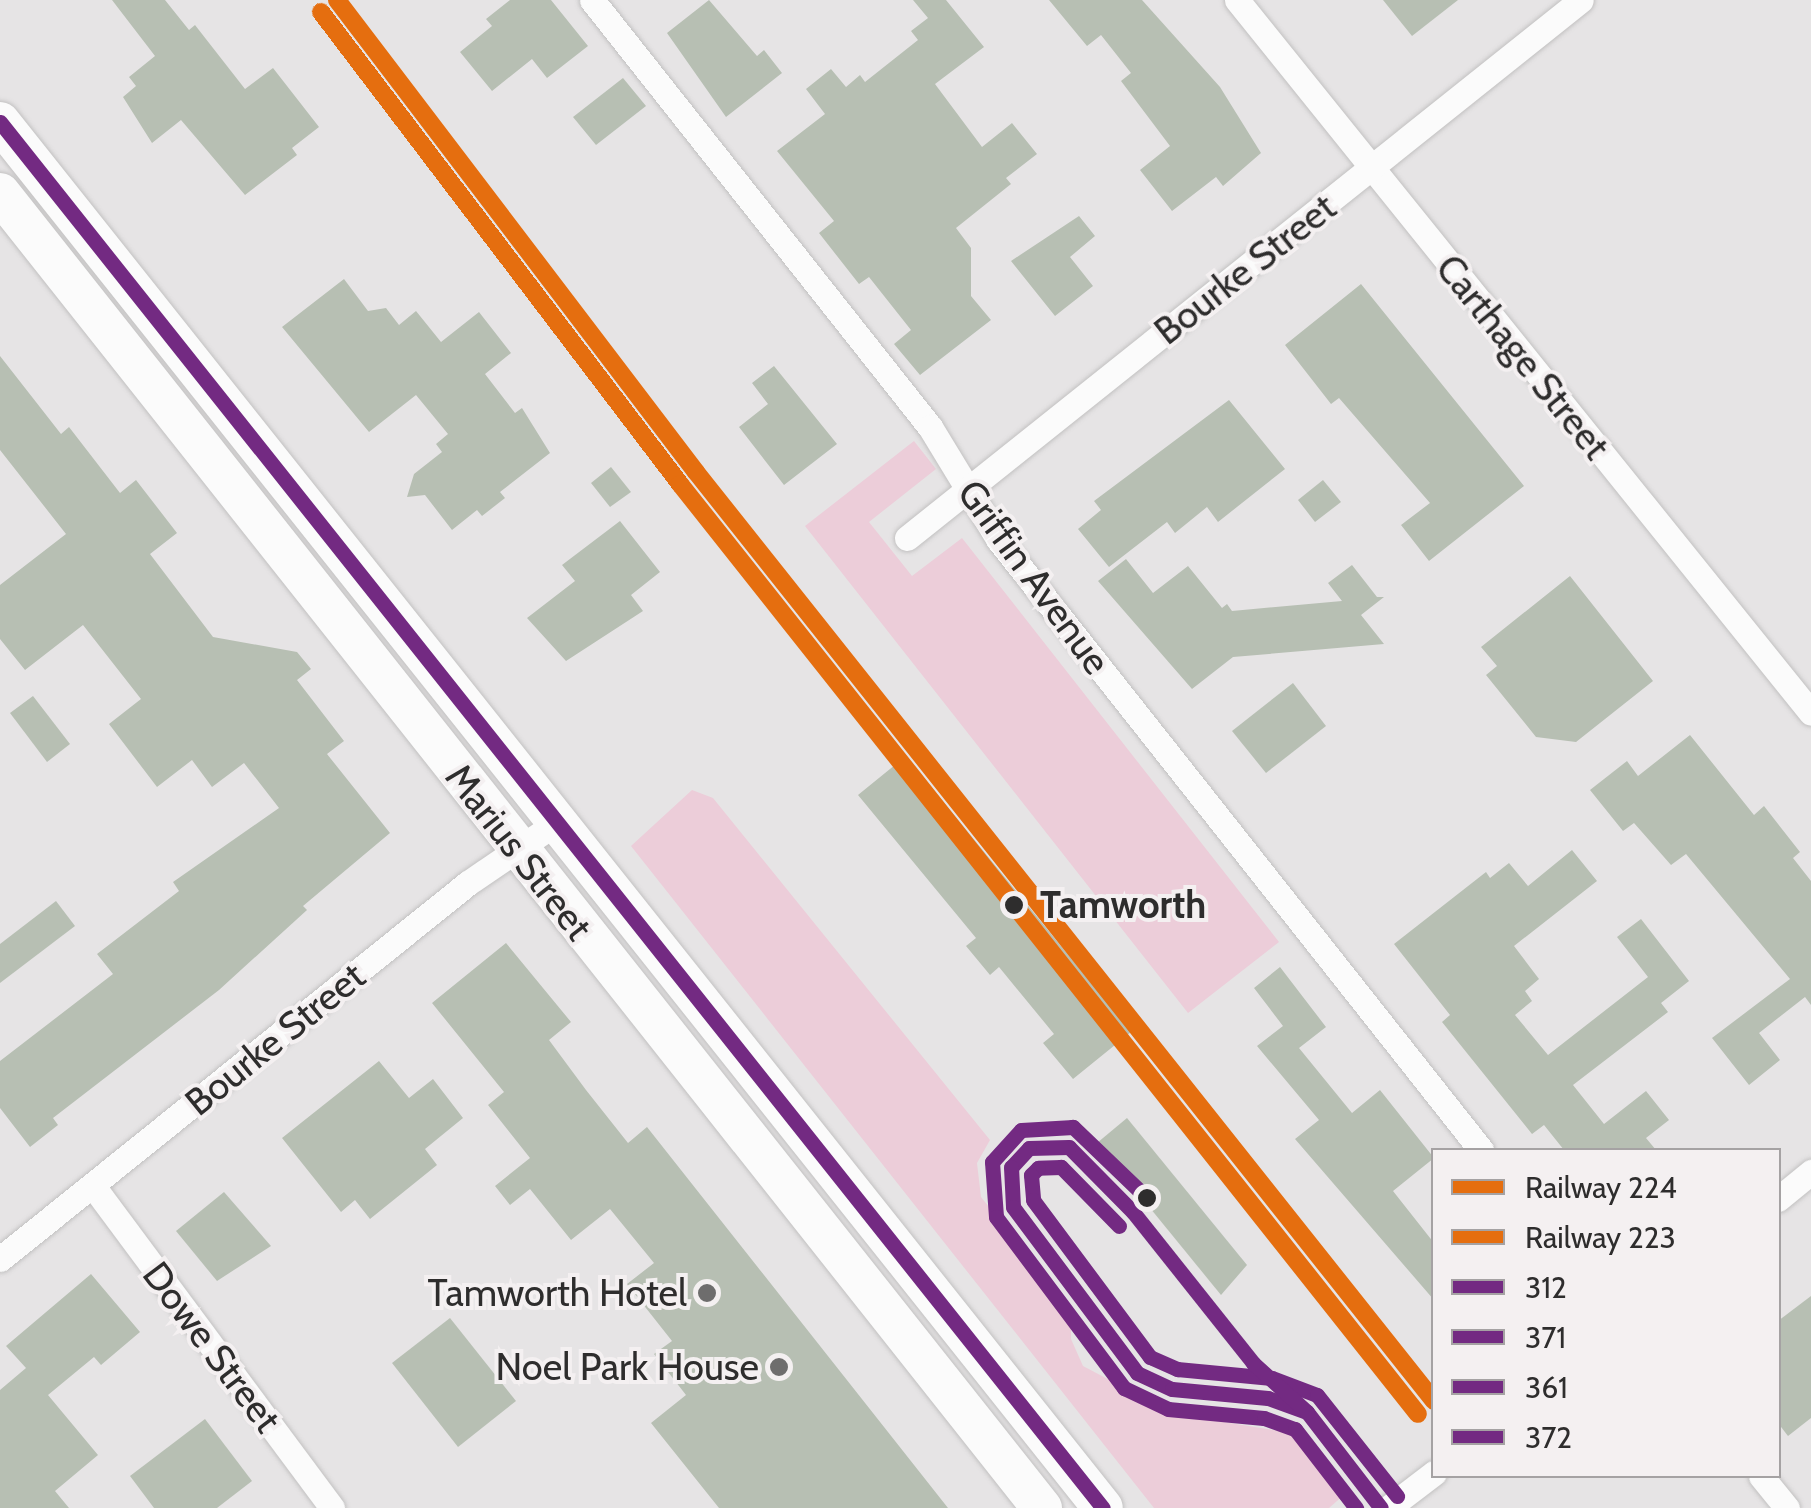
<!DOCTYPE html>
<style>
body{margin:0}
#map{position:relative;width:1811px;height:1508px;overflow:hidden;background:#e6e4e5;font-family:Cabin,sans-serif}
div>[style]{position:absolute}
.green>*{inset:0;background:#eccdd9}
.building>*{inset:0;background:#b7bfb3}
.roads{filter:drop-shadow(0 0 2px #c2c1c1) drop-shadow(0 0 2px #c2c1c1)}
.minor>*{height:25px;margin:-12.5px;padding:0 12.5px;transform-origin:12.5px;border-radius:12.5px;background:#fbfbfb}
.primary>*{height:40px;margin:-20px;padding:0 20px;transform-origin:20px;border-radius:20px;background:#fbfbfb}
.bus-1>*{height:15px;margin:-7.5px;padding:0 7.5px;transform-origin:7.5px;border-radius:7.5px;background:#732a82}
.bus-2>*{height:15px;margin:-7.5px;padding:0 7.5px;transform-origin:7.5px;border-radius:7.5px;background:#732a82}
.bus-3>*{height:15px;margin:-7.5px;padding:0 7.5px;transform-origin:7.5px;border-radius:7.5px;background:#732a82}
.bus-4>*{height:15px;margin:-7.5px;padding:0 7.5px;transform-origin:7.5px;border-radius:7.5px;background:#732a82}
.rail-1>*{height:18px;margin:-9px;padding:0 9px;transform-origin:9px;border-radius:9px;background:#e56e0f}
.rail-2>*{height:18px;margin:-9px;padding:0 9px;transform-origin:9px;border-radius:9px;background:#e56e0f}
.dots>*{width:28px;height:28px;translate:-50% -50%;box-sizing:border-box;border:5px solid #f4f0f1;border-radius:50%}
span{translate:-50% -50%;white-space:nowrap;text-align:center;line-height:1.15;-webkit-text-stroke:8px #f4f0f1;paint-order:stroke}
.street-label{font-size:38px;color:#2e2d2d}
.stop-label{font-size:38px;color:#2e2d2d;font-weight:700}
.left{translate:0 -50%;text-align:left}
.poi-label{font-size:38px;color:#2e2d2d}
.right{translate:-100% -50%;text-align:right}
.legend{position:absolute;left:1431px;top:1148px;width:350px;height:330px;box-sizing:border-box;background:#f4f0f1;border:2px solid #a5a2a3;margin:0;padding:12px 18px;list-style:none;font-size:30px;color:#2e2d2d}
.legend li{display:flex;align-items:center;gap:20px;height:50px}
.legend b{width:50px;border:2px solid #a5a2a3}
</style>
<div id="map">
<div class="green">
<i style="clip-path:polygon(914px 441px,936px 469px,869px 522px,912px 576px,962px 538px,1279px 942px,1188px 1013px,805px 526px)"></i>
<i style="clip-path:polygon(692px 790px,713px 798px,990px 1140px,977px 1163px,981px 1197px,1071px 1311px,1071px 1339px,1083px 1366px,1174px 1414px,1298px 1434px,1345px 1494px,1329px 1508px,1154px 1508px,631px 846px)"></i>
</div>
<div class="building">
<i style="clip-path:polygon(112px 0,165px 0,189px 30px,195px 25px,245px 89px,273px 68px,319px 127px,292px 148px,297px 155px,245px 195px,181px 120px,152px 143px,123px 97px,136px 86px,129px 77px,155px 56px)"></i>
<i style="clip-path:polygon(510px 0,551px 0,588px 46px,547px 78px,532px 59px,492px 91px,460px 52px,492px 26px,486px 19px)"></i>
<i style="clip-path:polygon(709px 0,757px 56px,764px 50px,782px 73px,726px 117px,667px 33px)"></i>
<i style="clip-path:polygon(913px 0,946px 0,984px 47px,935px 84px,982px 147px,1012px 123px,1037px 154px,1006px 178px,1011px 184px,956px 228px,971px 248px,971px 296px,991px 320px,920px 375px,894px 344px,911px 330px,869px 277px,859px 284px,819px 233px,834px 221px,777px 151px,825px 114px,806px 89px,831px 69px,846px 87px,860px 75px,865px 82px,918px 40px,911px 31px,928px 18px)"></i>
<i style="clip-path:polygon(1049px 0,1142px 0,1220px 87px,1261px 153px,1223px 186px,1216px 177px,1172px 211px,1140px 170px,1170px 146px,1121px 81px,1131px 73px,1101px 35px,1087px 46px)"></i>
<i style="clip-path:polygon(1383px 0,1458px 0,1412px 36px)"></i>
<i style="clip-path:polygon(623px 78px,646px 106px,596px 145px,573px 117px)"></i>
<i style="clip-path:polygon(1079px 216px,1095px 236px,1070px 257px,1093px 286px,1055px 316px,1011px 261px)"></i>
<i style="clip-path:polygon(344px 279px,368px 311px,386px 308px,399px 325px,416px 311px,441px 342px,479px 312px,511px 353px,485px 374px,515px 413px,522px 408px,550px 453px,500px 492px,505px 498px,482px 516px,477px 510px,452px 530px,425px 495px,407px 497px,414px 474px,442px 452px,436px 444px,448px 434px,416px 395px,369px 432px,282px 327px)"></i>
<i style="clip-path:polygon(1361px 284px,1524px 486px,1429px 561px,1401px 525px,1430px 503px,1339px 398px,1331px 404px,1285px 345px)"></i>
<i style="clip-path:polygon(0 356px,61px 434px,69px 427px,120px 493px,136px 480px,177px 533px,150px 554px,213px 637px,297px 652px,311px 669px,297px 680px,344px 741px,327px 754px,390px 833px,303px 906px,307px 910px,219px 990px,53px 1118px,58px 1125px,30px 1147px,0 1108px,0 1061px,113px 974px,97px 954px,179px 891px,173px 882px,279px 808px,244px 763px,212px 787px,192px 760px,157px 787px,109px 724px,141px 699px,83px 625px,25px 670px,0 639px,0 585px,66px 534px,0 450px)"></i>
<i style="clip-path:polygon(774px 366px,837px 444px,784px 485px,739px 427px,768px 404px,752px 383px)"></i>
<i style="clip-path:polygon(1229px 400px,1285px 469px,1218px 522px,1207px 507px,1175px 533px,1167px 522px,1109px 567px,1078px 529px,1101px 510px,1094px 501px)"></i>
<i style="clip-path:polygon(611px 467px,631px 492px,610px 507px,591px 483px)"></i>
<i style="clip-path:polygon(1323px 480px,1341px 502px,1315px 522px,1298px 500px)"></i>
<i style="clip-path:polygon(620px 521px,660px 572px,631px 595px,643px 611px,566px 661px,527px 618px,575px 581px,562px 565px)"></i>
<i style="clip-path:polygon(1126px 559px,1153px 593px,1188px 566px,1222px 608px,1227px 604px,1232px 611px,1342px 601px,1328px 583px,1352px 565px,1377px 597px,1384px 597px,1361px 615px,1384px 644px,1233px 657px,1192px 689px,1098px 581px)"></i>
<i style="clip-path:polygon(1570px 576px,1653px 681px,1576px 742px,1536px 737px,1486px 675px,1497px 666px,1481px 647px)"></i>
<i style="clip-path:polygon(1293px 683px,1326px 726px,1266px 773px,1232px 731px)"></i>
<i style="clip-path:polygon(33px 696px,70px 744px,47px 762px,10px 713px)"></i>
<i style="clip-path:polygon(1690px 735px,1754px 815px,1764px 806px,1800px 852px,1793px 858px,1811px 881px,1811px 1005px,1805px 997px,1759px 1033px,1780px 1060px,1749px 1085px,1712px 1038px,1790px 979px,1686px 854px,1671px 865px,1634px 823px,1623px 831px,1590px 790px,1627px 761px,1638px 776px)"></i>
<i style="clip-path:polygon(906px 756px,1131px 1032px,1073px 1079px,1043px 1043px,1054px 1034px,999px 967px,990px 975px,966px 946px,976px 938px,858px 795px)"></i>
<i style="clip-path:polygon(1572px 850px,1597px 881px,1514px 946px,1539px 979px,1525px 991px,1532px 1001px,1515px 1015px,1548px 1055px,1648px 977px,1617px 937px,1641px 919px,1689px 981px,1661px 1003px,1668px 1012px,1573px 1085px,1604px 1124px,1646px 1091px,1669px 1120px,1646px 1138px,1656px 1150px,1564px 1150px,1544px 1125px,1532px 1134px,1442px 1022px,1450px 1015px,1394px 944px,1486px 872px,1490px 878px,1509px 863px,1528px 886px)"></i>
<i style="clip-path:polygon(56px 901px,75px 926px,0 983px,0 944px)"></i>
<i style="clip-path:polygon(506px 943px,571px 1022px,549px 1040px,586px 1090px,628px 1143px,647px 1127px,948px 1508px,719px 1508px,651px 1423px,686px 1395px,654px 1354px,672px 1341px,627px 1284px,654px 1263px,610px 1209px,571px 1240px,530px 1189px,510px 1205px,495px 1186px,530px 1158px,488px 1105px,504px 1092px,432px 1003px)"></i>
<i style="clip-path:polygon(1280px 967px,1326px 1027px,1299px 1048px,1352px 1113px,1380px 1090px,1434px 1158px,1393px 1191px,1434px 1243px,1434px 1300px,1295px 1139px,1319px 1120px,1257px 1046px,1283px 1026px,1254px 988px)"></i>
<i style="clip-path:polygon(379px 1061px,409px 1098px,433px 1079px,463px 1118px,425px 1149px,437px 1165px,370px 1219px,355px 1200px,341px 1212px,282px 1138px)"></i>
<i style="clip-path:polygon(1127px 1118px,1247px 1265px,1221px 1295px,1097px 1143px)"></i>
<i style="clip-path:polygon(224px 1192px,271px 1246px,217px 1281px,176px 1231px)"></i>
<i style="clip-path:polygon(91px 1274px,140px 1332px,101px 1365px,94px 1357px,48px 1395px,98px 1455px,55px 1491px,69px 1508px,0 1508px,0 1390px,26px 1368px,6px 1346px)"></i>
<i style="clip-path:polygon(1811px 1296px,1811px 1418px,1788px 1436px,1778px 1423px,1778px 1321px)"></i>
<i style="clip-path:polygon(450px 1318px,516px 1401px,458px 1447px,392px 1363px)"></i>
<i style="clip-path:polygon(205px 1419px,252px 1481px,217px 1508px,154px 1508px,130px 1476px)"></i>
</div>
<div class="roads">
<div class="minor">
<i style="left:592px;top:0;width:545px;rotate:51.64deg"></i>
<i style="left:930px;top:427px;width:131px;rotate:58.7deg"></i>
<i style="left:998px;top:539px;width:779px;rotate:51.67deg"></i>
<i style="left:1237px;top:0;width:915px;rotate:51.16deg"></i>
<i style="left:907px;top:538px;width:862px;rotate:-38.6deg"></i>
<i style="left:93px;top:1186px;width:401px;rotate:53.4deg"></i>
<i style="left:1778px;top:1199px;width:43px;rotate:-39.3deg"></i>
<i style="left:0;top:1259px;width:600px;rotate:-38.78deg"></i>
<i style="left:468px;top:883px;width:103px;rotate:-34.3deg"></i>
<i style="left:1761px;top:1476px;width:41px;rotate:50.9deg"></i>
<i style="left:1388px;top:1508px;width:58px;rotate:-37.3deg"></i>
</div>
<div class="primary">
<i style="left:0;top:122px;width:1771px;rotate:51.49deg"></i>
<i style="left:0;top:193px;width:1678px;rotate:51.61deg"></i>
</div>
</div>
<div class="bus-1">
<i style="left:0;top:122px;width:1771px;rotate:51.49deg"></i>
<i style="left:1133px;top:1212px;width:91px;rotate:-134.6deg"></i>
<i style="left:1069px;top:1147px;width:40px;rotate:178.6deg"></i>
<i style="left:1029px;top:1148px;width:26px;rotate:133deg"></i>
<i style="left:1011px;top:1167px;width:40px;rotate:87.1deg"></i>
<i style="left:1013px;top:1207px;width:207px;rotate:53.2deg"></i>
<i style="left:1137px;top:1373px;width:38px;rotate:25deg"></i>
<i style="left:1172px;top:1389px;width:96px;rotate:5.4deg"></i>
<i style="left:1268px;top:1398px;width:41px;rotate:19.7deg"></i>
<i style="left:1307px;top:1412px;width:121px;rotate:52.4deg"></i>
</div>
<div class="bus-2">
<i style="left:1147px;top:1198px;width:103px;rotate:-136.2deg"></i>
<i style="left:1073px;top:1127px;width:52px;rotate:176.7deg"></i>
<i style="left:1021px;top:1130px;width:43px;rotate:132.2deg"></i>
<i style="left:992px;top:1162px;width:55px;rotate:85.8deg"></i>
<i style="left:996px;top:1217px;width:214px;rotate:53.2deg"></i>
<i style="left:1124px;top:1388px;width:49px;rotate:25.5deg"></i>
<i style="left:1168px;top:1409px;width:96px;rotate:5.4deg"></i>
<i style="left:1264px;top:1418px;width:33px;rotate:20deg"></i>
<i style="left:1295px;top:1429px;width:100px;rotate:52.3deg"></i>
</div>
<div class="bus-3">
<i style="left:1119px;top:1226px;width:83px;rotate:-134.5deg"></i>
<i style="left:1061px;top:1167px;width:23px;rotate:178deg"></i>
<i style="left:1038px;top:1168px;width:10px;rotate:135deg"></i>
<i style="left:1031px;top:1175px;width:25px;rotate:85deg"></i>
<i style="left:1033px;top:1200px;width:196px;rotate:53.3deg"></i>
<i style="left:1150px;top:1357px;width:30px;rotate:24deg"></i>
<i style="left:1177px;top:1369px;width:95px;rotate:5.4deg"></i>
<i style="left:1272px;top:1378px;width:48px;rotate:20.7deg"></i>
<i style="left:1317px;top:1395px;width:129px;rotate:51.6deg"></i>
</div>
<div class="bus-4">
<i style="left:1133px;top:1212px;width:193px;rotate:51.5deg"></i>
<i style="left:1253px;top:1363px;width:73px;rotate:42.2deg"></i>
</div>
<div class="rail-1">
<i style="left:337px;top:0;width:593px;rotate:52.74deg"></i>
<i style="left:696px;top:472px;width:1186px;rotate:51.54deg"></i>
</div>
<div class="rail-2">
<i style="left:321px;top:12px;width:593px;rotate:52.74deg"></i>
<i style="left:680px;top:484px;width:1187px;rotate:51.57deg"></i>
</div>
<div class="dots">
<i style="left:1014px;top:905px;background:#2e2d2d"></i>
<i style="left:1147px;top:1198px;background:#2e2d2d"></i>
<i style="left:707px;top:1293px;background:#6e6d6d"></i>
<i style="left:779px;top:1367px;background:#6e6d6d"></i>
</div>
<div class="street-label">
<span style="left:1245px;top:269px;rotate:-38deg">Bourke Street</span>
<span style="left:1523px;top:357px;rotate:51deg">Carthage Street</span>
<span style="left:1034px;top:577px;rotate:54deg">Griffin Avenue</span>
<span style="left:519px;top:852px;rotate:52deg">Marius Street</span>
<span style="left:275px;top:1039px;rotate:-39deg">Bourke Street</span>
<span style="left:212px;top:1347px;rotate:53deg">Dowe Street</span>
</div>
<div class="stop-label">
<span class="left" style="left:1040px;top:905px">Tamworth</span>
</div>
<div class="poi-label">
<span class="right" style="left:687px;top:1293px">Tamworth Hotel</span>
<span class="right" style="left:759px;top:1367px">Noel Park House</span>
</div>
<ul class="legend">
<li><b style="height:12px;background:#e56e0f"></b>Railway 224</li>
<li><b style="height:12px;background:#e56e0f"></b>Railway 223</li>
<li><b style="height:12px;background:#732a82"></b>312</li>
<li><b style="height:12px;background:#732a82"></b>371</li>
<li><b style="height:12px;background:#732a82"></b>361</li>
<li><b style="height:12px;background:#732a82"></b>372</li>
</ul>
</div>
